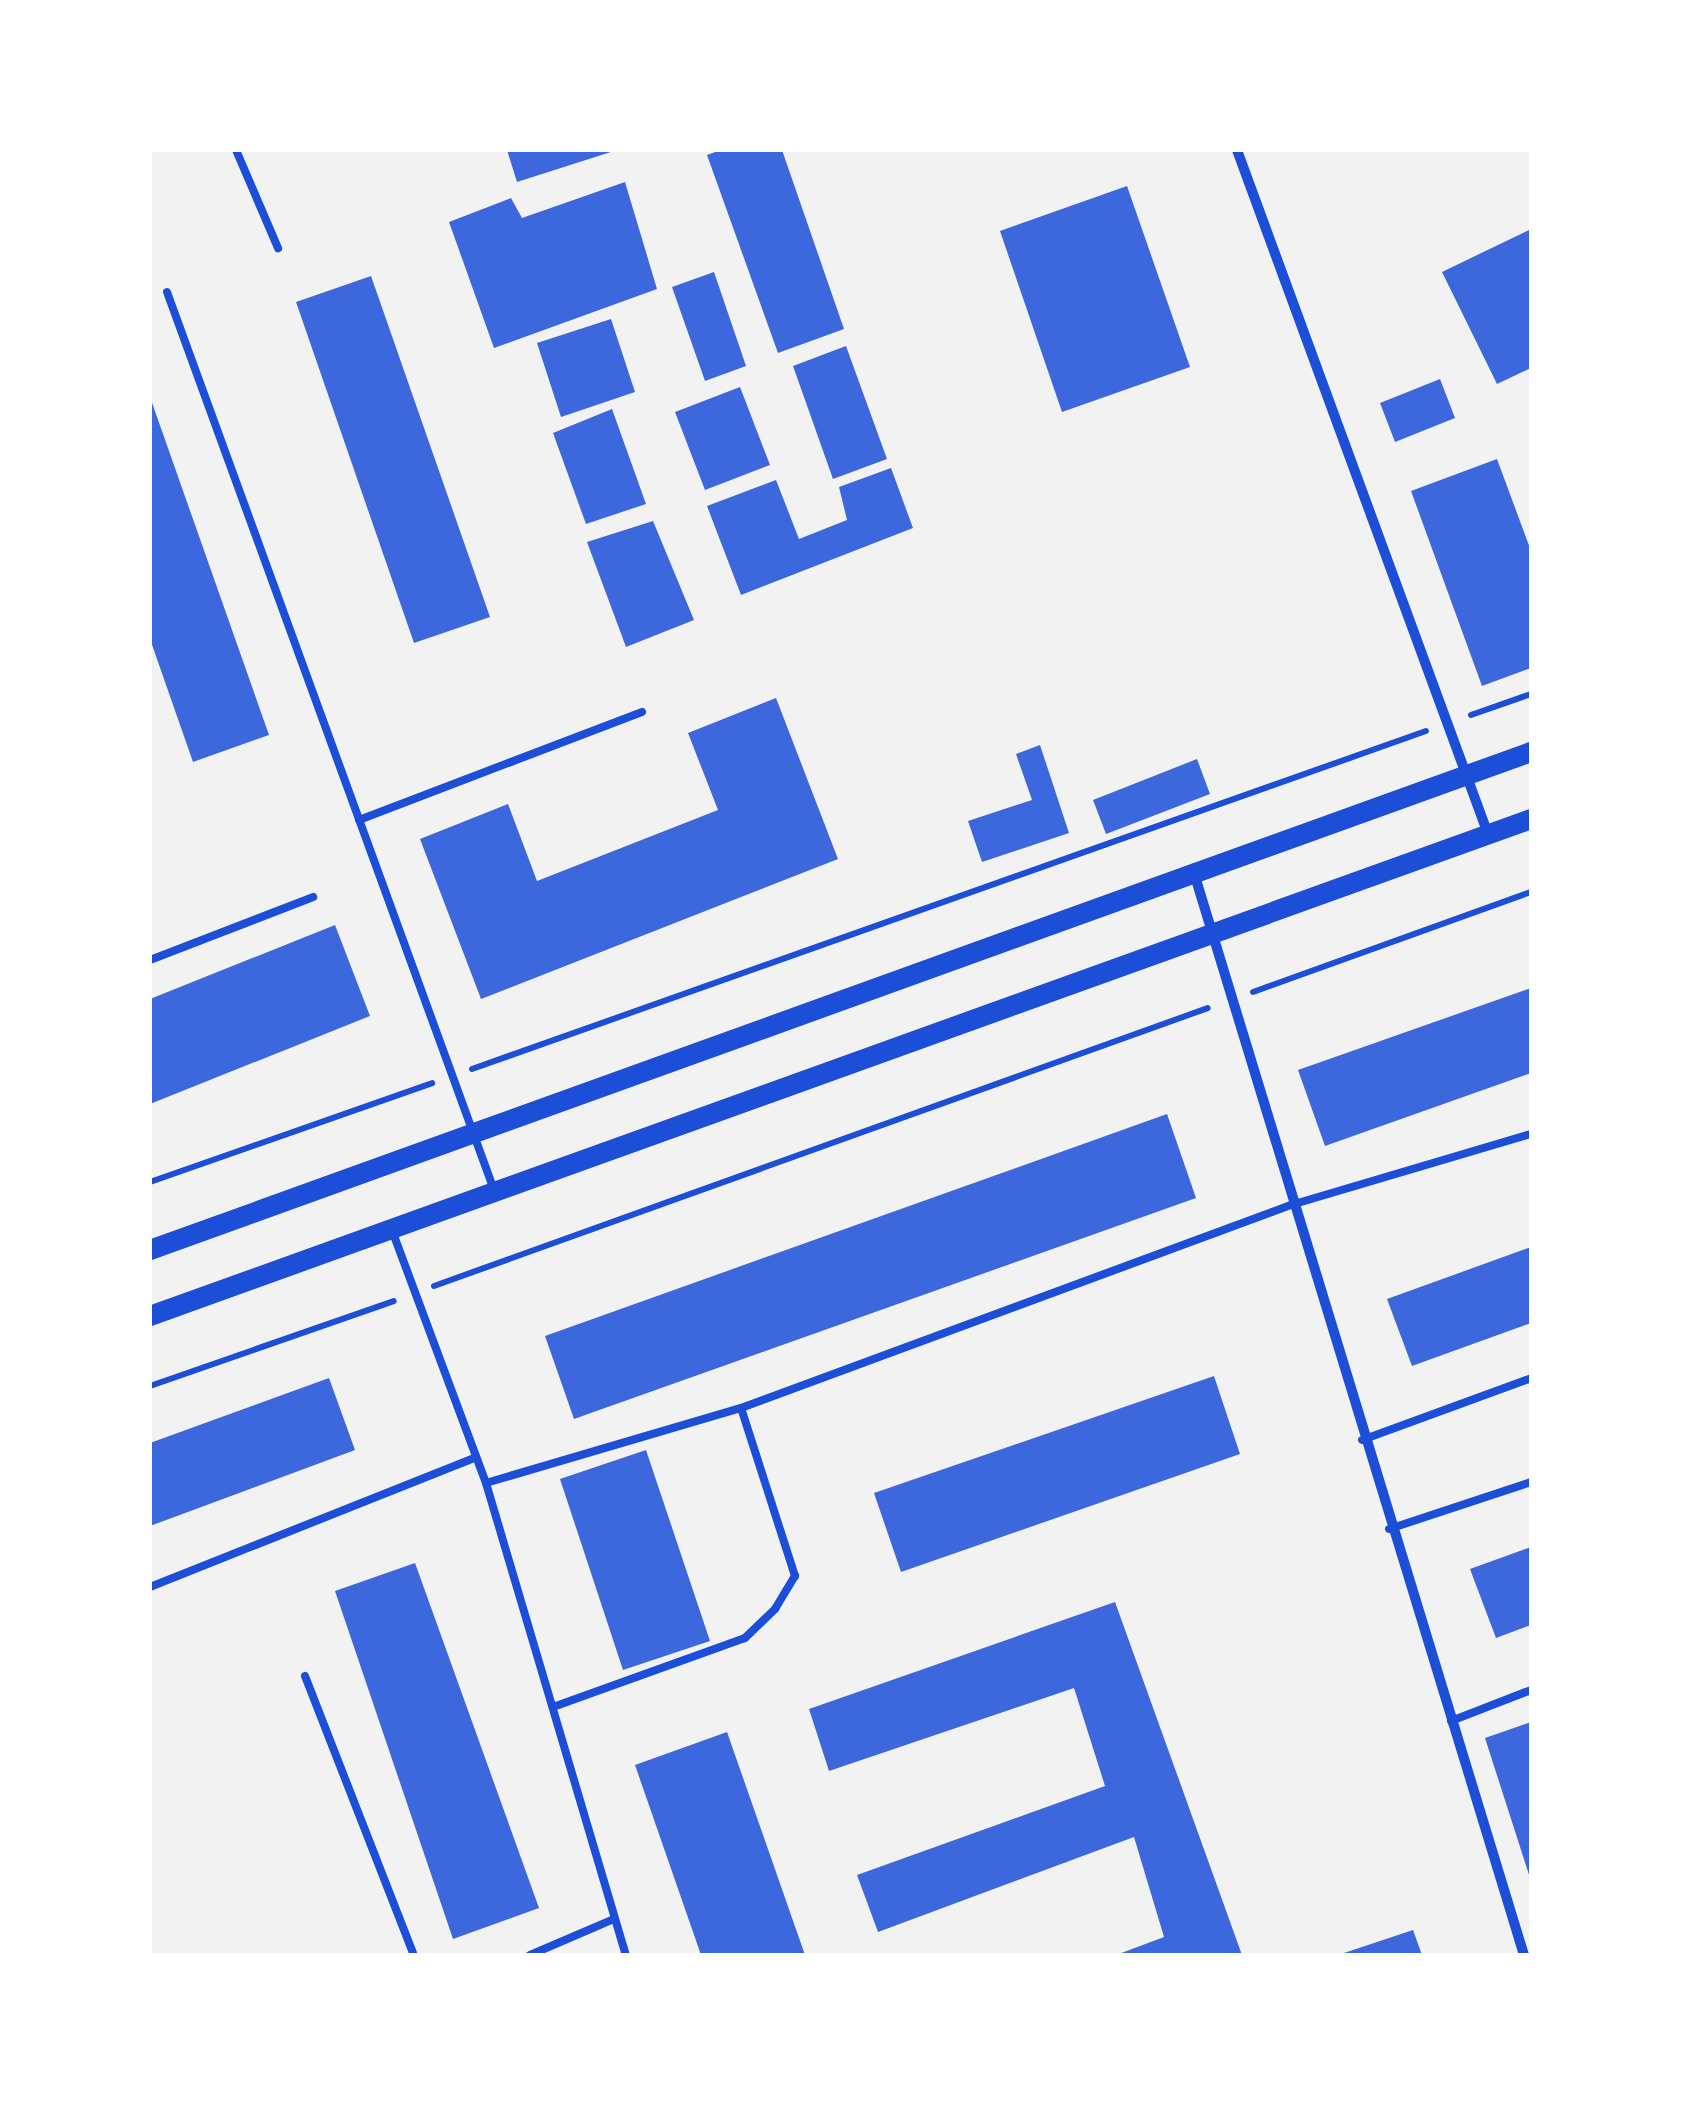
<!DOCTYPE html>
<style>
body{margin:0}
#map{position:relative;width:1681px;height:2105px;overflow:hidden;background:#f2f2f2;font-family:"Crimson Pro",serif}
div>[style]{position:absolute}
.building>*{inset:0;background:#3d67dc}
.path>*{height:6px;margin:-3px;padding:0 3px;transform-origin:3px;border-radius:3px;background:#1d4ed8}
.service>*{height:8px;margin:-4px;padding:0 4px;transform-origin:4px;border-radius:4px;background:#1d4ed8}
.minor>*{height:10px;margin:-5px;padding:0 5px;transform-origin:5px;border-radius:5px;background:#1d4ed8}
.secondary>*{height:20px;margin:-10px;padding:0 10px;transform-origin:10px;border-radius:10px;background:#1d4ed8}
span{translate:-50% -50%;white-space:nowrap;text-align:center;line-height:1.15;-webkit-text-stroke:8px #fff;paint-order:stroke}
.frame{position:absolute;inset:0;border:152px solid #fff;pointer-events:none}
</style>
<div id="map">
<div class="building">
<i style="clip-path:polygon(507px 150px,614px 150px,614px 151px,517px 182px)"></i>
<i style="clip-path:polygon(721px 150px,782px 150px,844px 329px,778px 353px,707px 155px)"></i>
<i style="clip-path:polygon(625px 182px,657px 289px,494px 348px,449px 222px,511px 198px,522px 218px)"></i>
<i style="clip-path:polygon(1127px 186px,1190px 367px,1062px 412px,1000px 231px)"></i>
<i style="clip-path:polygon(1531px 229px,1531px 368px,1497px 384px,1442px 272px)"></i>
<i style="clip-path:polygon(714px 272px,746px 366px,705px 381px,672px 287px)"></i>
<i style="clip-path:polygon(371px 276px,490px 617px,414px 643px,296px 302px)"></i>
<i style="clip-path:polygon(611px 319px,635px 392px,561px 417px,537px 343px)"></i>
<i style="clip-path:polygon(846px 346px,887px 459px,833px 479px,793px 366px)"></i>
<i style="clip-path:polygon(1440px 379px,1455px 418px,1395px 442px,1380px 403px)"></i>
<i style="clip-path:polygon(740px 387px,770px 465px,705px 490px,675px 412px)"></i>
<i style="clip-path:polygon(150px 397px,269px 735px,193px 762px,150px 639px)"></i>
<i style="clip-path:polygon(612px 409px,646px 504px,586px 524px,553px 433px)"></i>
<i style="clip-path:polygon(1497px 459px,1531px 551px,1531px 668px,1482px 686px,1411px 491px)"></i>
<i style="clip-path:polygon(891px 468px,913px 528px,741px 595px,707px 506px,776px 480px,799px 539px,847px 520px,839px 487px)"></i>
<i style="clip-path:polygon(653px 521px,694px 620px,626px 647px,587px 542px)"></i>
<i style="clip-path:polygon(776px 698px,838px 859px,481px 999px,420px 839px,508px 804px,537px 881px,718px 810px,688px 733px)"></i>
<i style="clip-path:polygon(1040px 745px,1069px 833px,982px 862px,968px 821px,1032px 800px,1016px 754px)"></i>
<i style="clip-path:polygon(1197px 759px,1210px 794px,1106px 834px,1093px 800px)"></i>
<i style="clip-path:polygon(335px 925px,370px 1016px,150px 1104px,150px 999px)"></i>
<i style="clip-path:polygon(1531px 988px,1531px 1073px,1325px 1146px,1298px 1070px)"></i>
<i style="clip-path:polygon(1167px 1114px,1196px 1198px,574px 1419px,545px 1336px)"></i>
<i style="clip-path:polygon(1531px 1247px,1531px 1323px,1412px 1366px,1387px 1299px)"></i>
<i style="clip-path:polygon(1214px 1376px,1240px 1454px,901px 1572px,874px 1493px)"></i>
<i style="clip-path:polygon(329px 1378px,355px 1450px,150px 1526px,150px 1443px)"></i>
<i style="clip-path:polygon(646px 1450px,710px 1641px,623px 1670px,560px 1479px)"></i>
<i style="clip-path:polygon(1531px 1547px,1531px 1625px,1496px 1638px,1470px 1569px)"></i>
<i style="clip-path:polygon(415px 1563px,539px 1908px,453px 1939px,335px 1591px)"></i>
<i style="clip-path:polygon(1115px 1602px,1242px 1955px,1116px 1955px,1164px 1937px,1134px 1837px,878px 1932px,857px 1875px,1105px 1786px,1074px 1688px,829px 1771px,809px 1709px)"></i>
<i style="clip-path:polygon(1531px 1722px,1531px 1878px,1530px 1878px,1485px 1738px)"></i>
<i style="clip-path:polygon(727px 1732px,805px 1955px,701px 1955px,635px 1765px)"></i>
<i style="clip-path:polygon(1413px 1930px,1422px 1955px,1341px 1955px,1341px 1954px)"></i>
</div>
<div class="path">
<i style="left:1471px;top:715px;width:64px;rotate:-19.3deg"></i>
<i style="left:1253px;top:992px;width:295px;rotate:-19.8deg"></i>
<i style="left:472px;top:1069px;width:1012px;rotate:-19.51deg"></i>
<i style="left:150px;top:1182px;width:299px;rotate:-19.3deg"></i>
<i style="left:434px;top:1286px;width:822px;rotate:-19.76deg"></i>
<i style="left:150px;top:1386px;width:258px;rotate:-19.2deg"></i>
</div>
<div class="service">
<i style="left:236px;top:150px;width:107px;rotate:66.8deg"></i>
<i style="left:167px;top:292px;width:956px;rotate:69.99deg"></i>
<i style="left:359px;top:820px;width:303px;rotate:-20.9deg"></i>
<i style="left:150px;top:960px;width:175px;rotate:-21.1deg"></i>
<i style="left:393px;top:1233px;width:267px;rotate:69.6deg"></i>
<i style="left:486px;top:1483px;width:492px;rotate:73.5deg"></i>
<i style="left:1362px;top:1440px;width:180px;rotate:-20.1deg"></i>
<i style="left:486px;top:1483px;width:266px;rotate:-16.4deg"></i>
<i style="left:741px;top:1408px;width:586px;rotate:-20.26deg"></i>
<i style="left:1291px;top:1205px;width:250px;rotate:-16.5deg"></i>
<i style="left:1389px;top:1529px;width:150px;rotate:-18.3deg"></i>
<i style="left:150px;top:1587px;width:351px;rotate:-21.7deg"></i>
<i style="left:305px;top:1676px;width:300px;rotate:68.7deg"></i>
<i style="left:553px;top:1707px;width:204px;rotate:-19.8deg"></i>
<i style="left:745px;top:1638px;width:42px;rotate:-44deg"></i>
<i style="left:775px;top:1609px;width:39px;rotate:-59deg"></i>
<i style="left:795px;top:1576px;width:176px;rotate:-107.8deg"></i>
<i style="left:1451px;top:1721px;width:86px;rotate:-21.2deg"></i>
<i style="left:530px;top:1955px;width:91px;rotate:-23.2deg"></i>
</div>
<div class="minor">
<i style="left:1237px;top:150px;width:729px;rotate:69.85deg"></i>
<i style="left:1194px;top:873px;width:1131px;rotate:73.04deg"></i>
</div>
<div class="secondary">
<i style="left:150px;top:1250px;width:1468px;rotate:-19.83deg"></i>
<i style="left:150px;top:1316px;width:1468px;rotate:-19.79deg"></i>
</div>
<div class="frame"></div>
</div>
